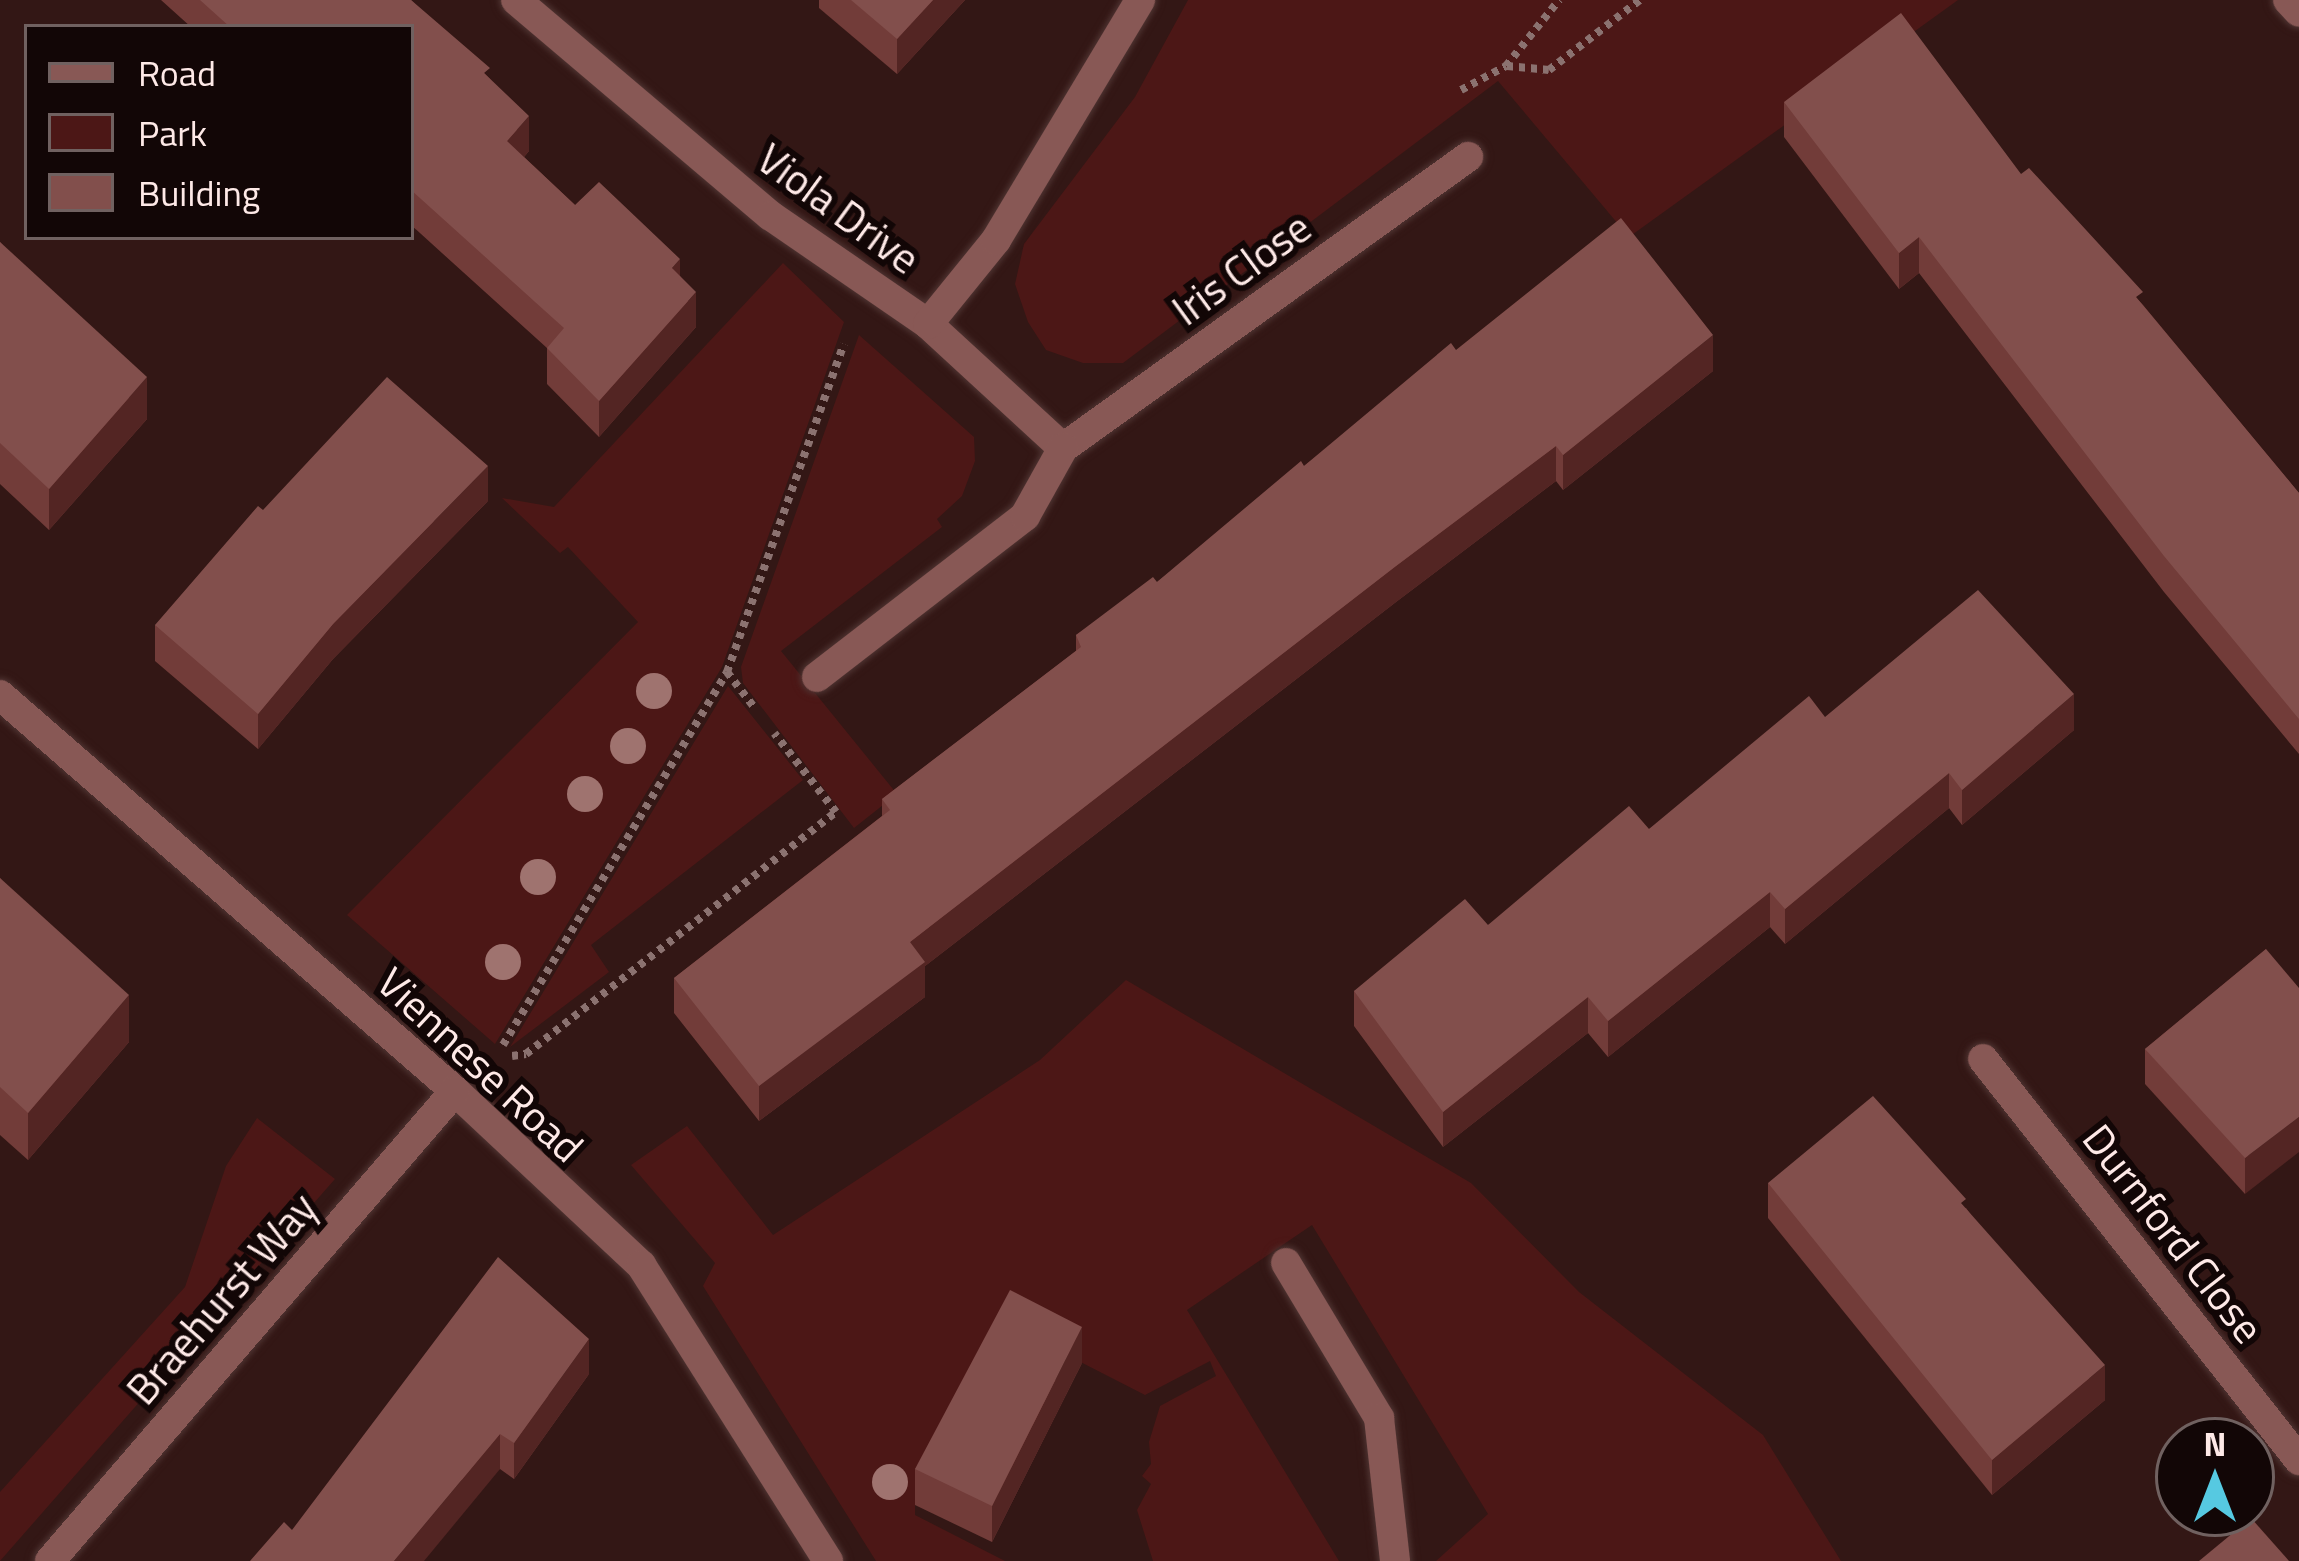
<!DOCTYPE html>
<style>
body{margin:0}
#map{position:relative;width:2299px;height:1561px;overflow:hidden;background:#331715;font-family:"Titillium Web",sans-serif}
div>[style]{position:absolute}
.green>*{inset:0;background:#4c1716}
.path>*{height:8px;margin-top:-4px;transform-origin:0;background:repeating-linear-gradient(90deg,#8b7270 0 6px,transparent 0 12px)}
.roads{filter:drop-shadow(0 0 3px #4f3432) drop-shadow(0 0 3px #4f3432)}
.minor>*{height:30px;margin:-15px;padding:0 15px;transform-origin:15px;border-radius:15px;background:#885855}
.trees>*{width:36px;height:36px;margin:-18px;border-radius:50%;background:#9f736f}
.wall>*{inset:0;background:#723c39}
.shaded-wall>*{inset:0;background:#532523}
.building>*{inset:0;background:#824f4c}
span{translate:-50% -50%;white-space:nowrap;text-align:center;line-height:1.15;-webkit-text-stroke:12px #120606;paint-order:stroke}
.street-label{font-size:42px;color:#fee9e7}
.legend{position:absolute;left:24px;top:24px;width:390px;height:216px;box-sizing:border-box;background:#120606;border:3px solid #706160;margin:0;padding:15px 21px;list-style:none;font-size:36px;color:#fee9e7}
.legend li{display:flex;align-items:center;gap:24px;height:60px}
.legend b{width:60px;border:3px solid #706160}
.north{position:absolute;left:2155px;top:1417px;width:120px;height:120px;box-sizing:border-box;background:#120606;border:3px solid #706160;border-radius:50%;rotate:0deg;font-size:33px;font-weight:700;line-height:48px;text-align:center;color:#fee9e7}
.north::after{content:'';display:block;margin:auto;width:42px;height:54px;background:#56c9e1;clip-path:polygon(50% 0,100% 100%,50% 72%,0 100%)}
</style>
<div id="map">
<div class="green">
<i style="clip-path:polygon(1188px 0,1958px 0,1629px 237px,1498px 81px,1123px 363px,1083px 363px,1046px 350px,1028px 322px,1015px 284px,1024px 244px,1135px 97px)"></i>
<i style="clip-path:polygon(783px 263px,844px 322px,722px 667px,495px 1044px,347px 915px,638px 622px,568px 547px,560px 553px,502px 498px,554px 507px)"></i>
<i style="clip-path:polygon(859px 335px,974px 437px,975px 461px,962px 496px,937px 519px,942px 527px,781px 651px,897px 794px,854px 828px,743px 683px,741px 667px)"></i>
<i style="clip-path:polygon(728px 686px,803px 780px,591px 945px,609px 972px,510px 1047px)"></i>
<i style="clip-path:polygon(1126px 980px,1471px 1183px,1579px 1292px,1763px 1435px,1841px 1561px,1436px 1561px,1488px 1514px,1312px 1225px,1187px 1310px,1339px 1561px,1153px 1561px,1137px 1510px,1151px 1484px,1142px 1476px,1151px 1464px,1149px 1442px,1160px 1406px,1216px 1376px,1210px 1361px,1145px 1395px,1010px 1326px,915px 1505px,915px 1515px,1005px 1561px,876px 1561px,703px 1286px,715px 1263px,631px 1165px,687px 1126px,773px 1235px,1040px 1060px)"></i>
<i style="clip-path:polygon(257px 1118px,335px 1179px,0 1561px,0 1492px,185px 1287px,226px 1166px)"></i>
</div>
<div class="path">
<i style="left:1507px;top:66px;width:42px;rotate:5.4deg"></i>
<i style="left:1549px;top:70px;width:115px;rotate:-37.6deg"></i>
<i style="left:1461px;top:90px;width:51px;rotate:-28.1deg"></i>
<i style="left:1506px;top:66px;width:85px;rotate:-51.2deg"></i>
<i style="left:727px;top:672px;width:44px;rotate:52.4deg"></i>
<i style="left:503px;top:1045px;width:435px;rotate:-59deg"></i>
<i style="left:727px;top:672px;width:348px;rotate:-70.4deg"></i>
<i style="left:512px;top:1056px;width:14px;rotate:-8deg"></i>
<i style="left:526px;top:1054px;width:393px;rotate:-38deg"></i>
<i style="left:836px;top:812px;width:100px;rotate:-128.1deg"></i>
</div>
<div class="roads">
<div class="minor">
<i style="left:516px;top:0;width:334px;rotate:40.3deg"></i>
<i style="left:771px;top:216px;width:191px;rotate:34.5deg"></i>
<i style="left:928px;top:324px;width:183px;rotate:42.6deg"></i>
<i style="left:1063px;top:448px;width:499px;rotate:-35.7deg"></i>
<i style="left:2288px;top:0;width:16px;rotate:47deg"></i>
<i style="left:928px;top:324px;width:108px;rotate:-51deg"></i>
<i style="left:996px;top:240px;width:280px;rotate:-59deg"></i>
<i style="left:817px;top:677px;width:263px;rotate:-37.7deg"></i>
<i style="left:1025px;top:516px;width:78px;rotate:-60.8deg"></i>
<i style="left:0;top:695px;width:603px;rotate:41.03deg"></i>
<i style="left:455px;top:1091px;width:255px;rotate:43.1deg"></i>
<i style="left:641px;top:1265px;width:350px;rotate:57.7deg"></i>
<i style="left:1983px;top:1059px;width:511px;rotate:51.76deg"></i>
<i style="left:1286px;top:1263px;width:181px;rotate:59deg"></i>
<i style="left:1379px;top:1418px;width:144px;rotate:83.6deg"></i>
<i style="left:50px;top:1561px;width:620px;rotate:-49.25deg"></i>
</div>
</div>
<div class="trees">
<i style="left:654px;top:691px"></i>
<i style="left:628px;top:746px"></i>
<i style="left:585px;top:794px"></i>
<i style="left:538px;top:877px"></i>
<i style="left:503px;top:962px"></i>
<i style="left:890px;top:1482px"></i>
</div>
<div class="wall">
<i style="clip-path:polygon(161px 0,411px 0,490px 79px,529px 151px,524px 157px,575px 205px,680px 276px,696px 327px,599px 437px,547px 384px,547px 348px,411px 225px,411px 27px,191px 27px)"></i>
<i style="clip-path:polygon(819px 0,965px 0,897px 74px,819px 8px)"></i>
<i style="clip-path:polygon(1784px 102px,2021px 174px,2143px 305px,2299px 493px,2299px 754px,2164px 592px,1919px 273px,1899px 289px,1784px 137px)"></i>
<i style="clip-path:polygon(0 242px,147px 419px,49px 530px,0 484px)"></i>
<i style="clip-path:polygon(1456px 350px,1713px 371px,1563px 490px,1556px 481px,1396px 602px,925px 966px,925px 997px,759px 1121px,674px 1013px,674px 978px,882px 816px,882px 799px,1076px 651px,1076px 635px,1157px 582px,1304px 466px)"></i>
<i style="clip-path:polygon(488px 501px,333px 659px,258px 749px,155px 661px,155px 625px)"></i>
<i style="clip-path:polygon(1825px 717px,2074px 730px,1962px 825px,1949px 808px,1785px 944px,1770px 927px,1608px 1057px,1588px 1033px,1443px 1147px,1354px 1026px,1354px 991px,1488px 925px,1649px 829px)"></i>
<i style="clip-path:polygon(0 878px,129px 1042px,28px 1160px,0 1135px)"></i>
<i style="clip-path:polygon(2266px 949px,2245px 1194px,2145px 1084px,2145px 1049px)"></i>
<i style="clip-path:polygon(1768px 1183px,1966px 1208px,2105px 1400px,1992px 1495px,1768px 1218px)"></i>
<i style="clip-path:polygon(1082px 1363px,992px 1542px,915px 1505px,915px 1469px)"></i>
<i style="clip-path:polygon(589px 1374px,514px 1479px,500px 1469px,292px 1530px)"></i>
</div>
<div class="shaded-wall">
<i style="clip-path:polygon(933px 0,965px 0,897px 74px,897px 39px)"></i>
<i style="clip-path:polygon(529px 116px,529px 151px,507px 177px,507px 141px)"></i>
<i style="clip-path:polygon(1919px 237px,1919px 273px,1899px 289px,1899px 253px)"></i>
<i style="clip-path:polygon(680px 259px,680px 295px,672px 268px)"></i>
<i style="clip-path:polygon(696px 292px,696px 327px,599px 437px,599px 401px)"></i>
<i style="clip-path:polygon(1713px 335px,1713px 371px,1563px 490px,1563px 455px)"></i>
<i style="clip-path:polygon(147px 377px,147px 419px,49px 530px,49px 489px)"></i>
<i style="clip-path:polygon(1556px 446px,1556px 481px,1396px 602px,925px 966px,925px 997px,759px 1121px,759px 1086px,910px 942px,1396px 566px)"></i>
<i style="clip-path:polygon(488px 466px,488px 501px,333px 659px,258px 749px,258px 714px,333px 624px)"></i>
<i style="clip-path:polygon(2074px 694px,2074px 730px,1962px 825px,1962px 790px)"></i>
<i style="clip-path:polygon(1949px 773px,1949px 808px,1785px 944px,1785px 909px)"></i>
<i style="clip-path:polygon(1770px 892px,1770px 927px,1608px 1057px,1608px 1021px)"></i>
<i style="clip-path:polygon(129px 995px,129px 1042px,28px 1160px,28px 1113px)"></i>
<i style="clip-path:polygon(1588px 997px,1588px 1033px,1443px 1147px,1443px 1112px)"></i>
<i style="clip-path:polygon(2299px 1117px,2299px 1152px,2245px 1194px,2245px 1158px)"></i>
<i style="clip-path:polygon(1082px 1327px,1082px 1363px,992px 1542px,992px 1506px)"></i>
<i style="clip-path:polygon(589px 1339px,589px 1374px,514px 1479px,514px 1443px)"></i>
<i style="clip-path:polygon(2105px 1365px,2105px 1400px,1992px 1495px,1992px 1460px)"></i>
<i style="clip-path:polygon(500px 1434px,500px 1469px,424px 1561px,394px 1561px)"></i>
</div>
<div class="building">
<i style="clip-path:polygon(200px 0,411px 0,490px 68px,484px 73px,529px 116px,507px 141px,575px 205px,599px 182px,680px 259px,672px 268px,696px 292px,599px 401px,547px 348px,564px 328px,411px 190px,411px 27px,230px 27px)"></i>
<i style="clip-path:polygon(851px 0,933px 0,897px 39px)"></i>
<i style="clip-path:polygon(1901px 13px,2021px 174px,2029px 168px,2143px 292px,2136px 297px,2299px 493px,2299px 719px,2164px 556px,1919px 237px,1899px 253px,1784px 102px)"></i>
<i style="clip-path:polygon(1621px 218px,1713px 335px,1563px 455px,1556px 446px,1396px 566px,910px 942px,925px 962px,759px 1086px,674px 978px,890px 810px,882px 799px,1081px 647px,1076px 635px,1153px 577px,1157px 582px,1301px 461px,1304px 466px,1451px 343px,1456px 350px)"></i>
<i style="clip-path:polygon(0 242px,147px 377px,49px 489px,0 443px)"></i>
<i style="clip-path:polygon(387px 377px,488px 466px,333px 624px,258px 714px,155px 625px,258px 506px,263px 510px)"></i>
<i style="clip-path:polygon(1978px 590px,2074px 694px,1962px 790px,1949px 773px,1785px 909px,1770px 892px,1608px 1021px,1588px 997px,1443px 1112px,1354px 991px,1465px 899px,1488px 925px,1629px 806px,1649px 829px,1809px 696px,1825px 717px)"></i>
<i style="clip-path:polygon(0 878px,129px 995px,28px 1113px,0 1087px)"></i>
<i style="clip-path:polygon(2266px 949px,2299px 988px,2299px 1117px,2245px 1158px,2145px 1049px)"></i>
<i style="clip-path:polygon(1873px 1096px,1966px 1199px,1961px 1203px,2105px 1365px,1992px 1460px,1768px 1183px)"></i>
<i style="clip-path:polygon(498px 1257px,589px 1339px,514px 1443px,500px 1434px,394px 1561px,250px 1561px,284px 1522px,292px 1530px)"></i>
<i style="clip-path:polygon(1010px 1290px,1082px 1327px,992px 1506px,915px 1469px)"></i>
<i style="clip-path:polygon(2251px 1518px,2289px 1561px,2199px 1561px)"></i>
</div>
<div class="street-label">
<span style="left:839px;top:208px;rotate:36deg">Viola Drive</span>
<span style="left:1241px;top:268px;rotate:-36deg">Iris Close</span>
<span style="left:481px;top:1064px;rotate:43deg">Viennese Road</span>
<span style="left:2174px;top:1233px;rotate:52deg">Durnford Close</span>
<span style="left:221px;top:1298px;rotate:-49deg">Braehurst Way</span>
</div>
<ul class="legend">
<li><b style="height:15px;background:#885855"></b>Road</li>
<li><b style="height:33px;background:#4c1716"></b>Park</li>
<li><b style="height:33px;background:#824f4c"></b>Building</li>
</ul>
<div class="north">N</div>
</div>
